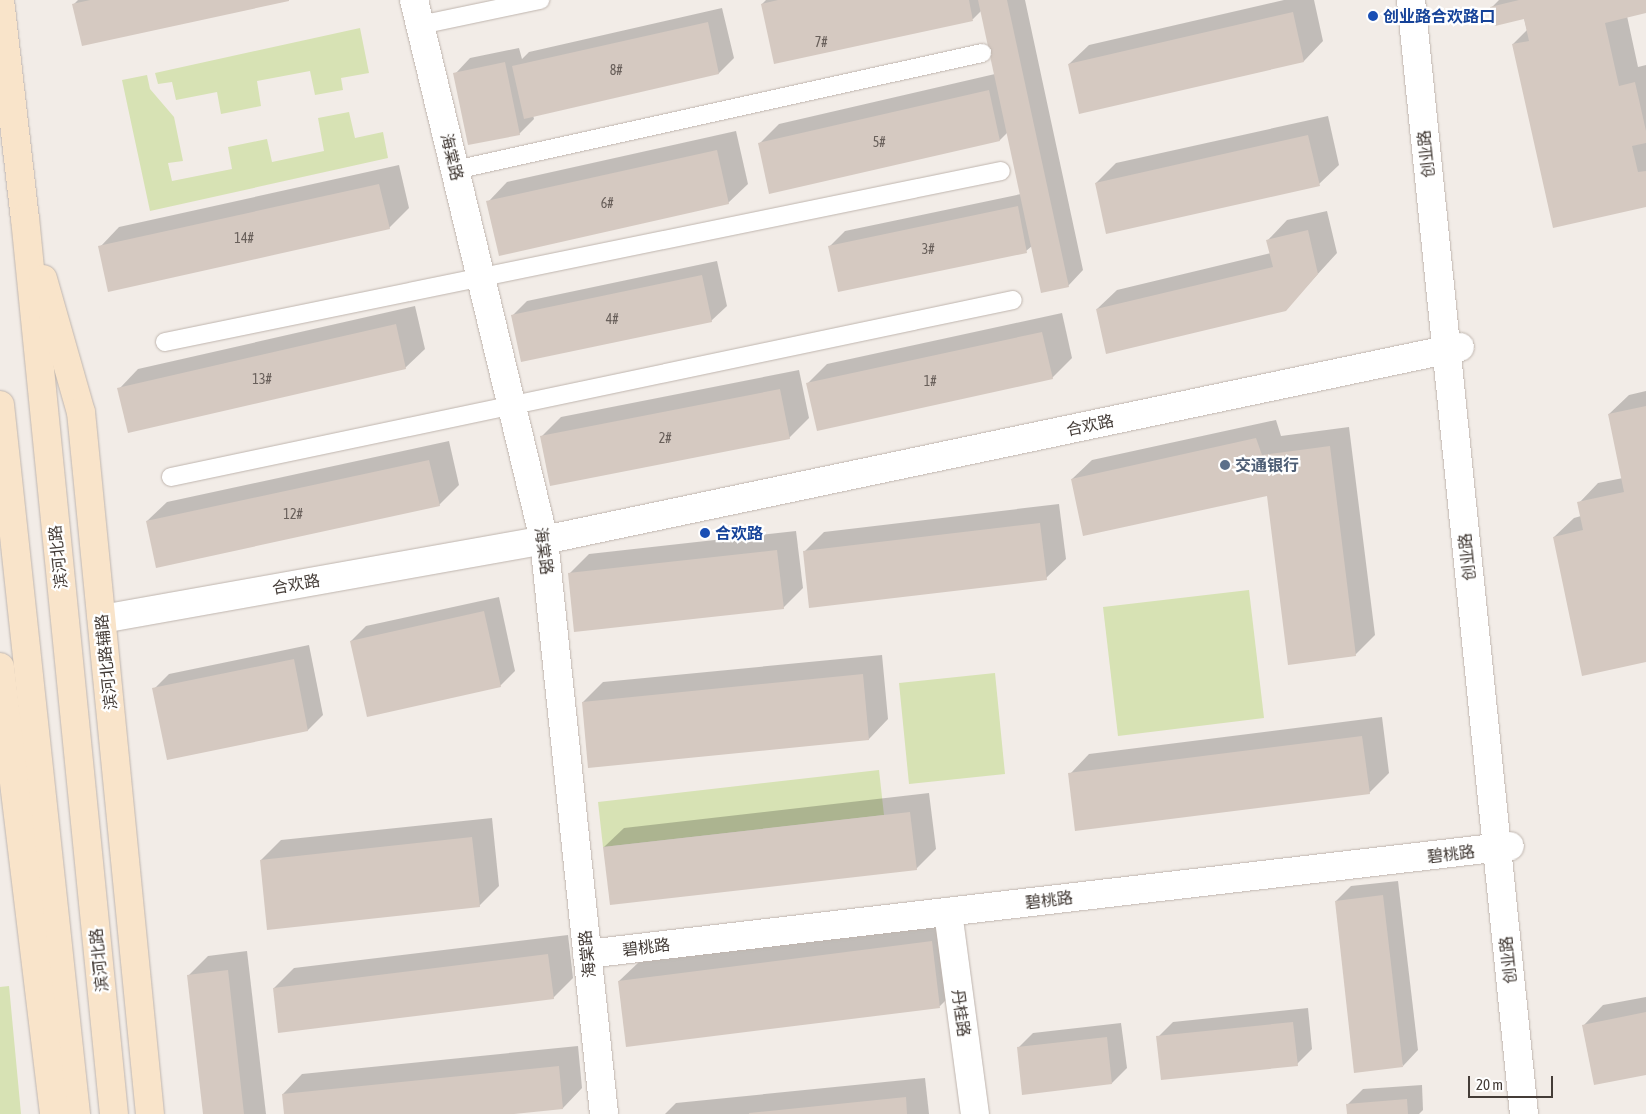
<!DOCTYPE html>
<meta charset="utf-8">
<style>
body{margin:0}
#map{position:relative;width:1646px;height:1114px;overflow:hidden;background:#f2ece7;font-family:"Asap Condensed","Noto Sans SC",sans-serif}
div>[style]{position:absolute}
.green>*{inset:0;background:#d7e2b4}
.shadow>*{inset:0;background:#0003}
.building>*{inset:0;background:#d5c9c1}
.roads{filter:drop-shadow(0 0 1px #bfb5ae) drop-shadow(0 0 1px #bfb5ae)}
.service>*{height:18px;margin:-9px;padding:0 9px;transform-origin:9px;border-radius:9px;background:#fff}
.minor>*{height:28px;margin:-14px;padding:0 14px;transform-origin:14px;border-radius:14px;background:#fff}
.tertiary>*{height:28px;margin:-14px;padding:0 14px;transform-origin:14px;border-radius:14px;background:#fff}
.secondary>*{height:28px;margin:-14px;padding:0 14px;transform-origin:14px;border-radius:14px;background:#f9e4ca}
.dots>*{width:14px;height:14px;translate:-50% -50%;box-sizing:border-box;border:2px solid #fff;border-radius:50%}
span{translate:-50% -50%;white-space:nowrap;text-align:center;line-height:1.15;-webkit-text-stroke:4.5px #fff;paint-order:stroke}
.number-label{font-size:14px;color:#685f5a}
.number-label span{-webkit-text-stroke-width:0}
.transit-label{font-size:16px;color:#164399;font-weight:700}
.left{translate:0 -50%;text-align:left}
.street-label{font-size:16px;color:#443c37}
.service-label{font-size:16px;color:#4e5e75;font-weight:700}
.scale{position:absolute;left:1468px;top:1076px;width:85px;height:22px;box-sizing:border-box;border:2px solid #443c37;border-top:0;padding-left:6px;font-size:15px;line-height:18px;white-space:nowrap;color:#443c37;-webkit-text-stroke:4px #fff;paint-order:stroke}
</style>
<div id="map">
<div class="green">
<i style="clip-path:polygon(360px 28px,369px 73px,341px 78px,343px 90px,315px 95px,310px 71px,257px 81px,261px 106px,221px 114px,217px 92px,176px 100px,172px 82px,158px 84px,155px 73px)"></i>
<i style="clip-path:polygon(147px 75px,150px 89px,174px 117px,183px 161px,168px 163px,172px 181px,232px 169px,228px 147px,267px 139px,272px 162px,324px 151px,318px 118px,349px 112px,355px 138px,383px 132px,388px 158px,150px 211px,122px 80px)"></i>
<i style="clip-path:polygon(1249px 590px,1264px 718px,1118px 736px,1103px 607px)"></i>
<i style="clip-path:polygon(995px 673px,1005px 774px,909px 784px,899px 683px)"></i>
<i style="clip-path:polygon(879px 770px,884px 815px,603px 847px,598px 802px)"></i>
<i style="clip-path:polygon(9px 986px,21px 1114px,0 1114px,0 987px)"></i>
</div>
<div class="shadow">
<i style="clip-path:polygon(78px 0,287px 0,74px 4px)"></i>
<i style="clip-path:polygon(766px 0,1025px 0,1083px 270px,1068px 286px,1032px 246px,1026px 251px,830px 246px,845px 231px,1021px 194px,1008px 132px,1000px 140px,759px 144px,779px 124px,995px 74px,982px 10px,973px 19px,762px 4px)"></i>
<i style="clip-path:polygon(1284px 0,1314px 0,1323px 41px,1304px 61px,1080px 112px,1069px 64px,1089px 45px)"></i>
<i style="clip-path:polygon(1499px 0,1646px 0,1646px 12px,1627px 16px,1638px 67px,1646px 65px,1646px 205px,1513px 44px,1527px 30px,1524px 18px,1492px 7px)"></i>
<i style="clip-path:polygon(722px 8px,734px 58px,719px 73px,533px 115px,534px 119px,519px 134px,455px 74px,470px 58px,519px 48px,522px 59px,529px 52px)"></i>
<i style="clip-path:polygon(1328px 116px,1339px 165px,1319px 184px,1096px 183px,1116px 163px)"></i>
<i style="clip-path:polygon(736px 131px,748px 184px,728px 203px,488px 202px,507px 182px)"></i>
<i style="clip-path:polygon(399px 165px,409px 208px,389px 228px,100px 247px,119px 227px)"></i>
<i style="clip-path:polygon(1327px 211px,1337px 253px,1285px 310px,1097px 309px,1117px 290px,1271px 253px,1268px 240px,1287px 220px)"></i>
<i style="clip-path:polygon(717px 261px,727px 306px,711px 321px,512px 316px,527px 301px)"></i>
<i style="clip-path:polygon(415px 306px,425px 349px,405px 368px,119px 389px,138px 369px)"></i>
<i style="clip-path:polygon(1062px 313px,1072px 358px,1052px 378px,808px 383px,827px 364px)"></i>
<i style="clip-path:polygon(799px 370px,809px 418px,789px 438px,541px 437px,561px 417px)"></i>
<i style="clip-path:polygon(1646px 391px,1646px 661px,1554px 537px,1574px 518px,1581px 516px,1579px 503px,1598px 483px,1623px 478px,1609px 414px,1629px 395px)"></i>
<i style="clip-path:polygon(1276px 420px,1281px 436px,1349px 427px,1375px 635px,1355px 655px,1268px 494px,1072px 479px,1092px 460px)"></i>
<i style="clip-path:polygon(449px 441px,459px 485px,439px 505px,147px 521px,167px 502px)"></i>
<i style="clip-path:polygon(1059px 504px,1066px 559px,1046px 578px,804px 552px,824px 532px)"></i>
<i style="clip-path:polygon(796px 531px,803px 588px,783px 608px,569px 574px,589px 554px)"></i>
<i style="clip-path:polygon(499px 597px,515px 671px,500px 686px,351px 641px,366px 626px)"></i>
<i style="clip-path:polygon(309px 645px,323px 715px,308px 730px,168px 759px,154px 689px,169px 674px)"></i>
<i style="clip-path:polygon(882px 655px,888px 719px,869px 739px,583px 702px,603px 682px)"></i>
<i style="clip-path:polygon(1382px 717px,1389px 773px,1369px 793px,1070px 774px,1089px 754px)"></i>
<i style="clip-path:polygon(929px 793px,936px 849px,916px 869px,604px 847px,624px 828px)"></i>
<i style="clip-path:polygon(492px 818px,499px 886px,479px 906px,261px 860px,281px 840px)"></i>
<i style="clip-path:polygon(1398px 881px,1418px 1050px,1403px 1066px,1336px 901px,1351px 886px)"></i>
<i style="clip-path:polygon(952px 922px,959px 987px,940px 1006px,619px 981px,639px 962px)"></i>
<i style="clip-path:polygon(568px 935px,573px 978px,553px 998px,274px 988px,294px 968px)"></i>
<i style="clip-path:polygon(247px 951px,266px 1114px,204px 1114px,189px 975px,208px 956px)"></i>
<i style="clip-path:polygon(1646px 997px,1646px 1074px,1584px 1025px,1603px 1005px)"></i>
<i style="clip-path:polygon(1308px 1008px,1312px 1049px,1297px 1064px,1158px 1037px,1173px 1022px)"></i>
<i style="clip-path:polygon(1121px 1023px,1127px 1068px,1112px 1083px,1018px 1048px,1033px 1033px)"></i>
<i style="clip-path:polygon(578px 1046px,582px 1088px,563px 1108px,502px 1114px,285px 1114px,283px 1094px,302px 1074px)"></i>
<i style="clip-path:polygon(925px 1078px,929px 1114px,665px 1114px,676px 1103px)"></i>
<i style="clip-path:polygon(1422px 1085px,1423px 1110px,1419px 1114px,1348px 1114px,1348px 1104px,1363px 1089px)"></i>
</div>
<div class="building">
<i style="clip-path:polygon(90px 0,289px 0,289px 1px,82px 46px,72px 4px)"></i>
<i style="clip-path:polygon(778px 0,969px 0,973px 21px,774px 64px,761px 4px)"></i>
<i style="clip-path:polygon(978px 0,1007px 0,1069px 287px,1041px 293px)"></i>
<i style="clip-path:polygon(1519px 0,1646px 0,1646px 13px,1605px 23px,1619px 86px,1635px 82px,1646px 131px,1646px 143px,1632px 146px,1638px 172px,1646px 171px,1646px 207px,1553px 228px,1512px 44px,1529px 41px,1524px 19px,1495px 26px,1490px 7px)"></i>
<i style="clip-path:polygon(1293px 12px,1304px 62px,1079px 114px,1068px 64px)"></i>
<i style="clip-path:polygon(708px 22px,719px 74px,524px 119px,512px 66px)"></i>
<i style="clip-path:polygon(505px 62px,520px 135px,468px 145px,453px 73px)"></i>
<i style="clip-path:polygon(989px 90px,1000px 141px,769px 194px,758px 143px)"></i>
<i style="clip-path:polygon(1308px 135px,1320px 186px,1106px 234px,1095px 183px)"></i>
<i style="clip-path:polygon(717px 150px,729px 204px,499px 256px,486px 201px)"></i>
<i style="clip-path:polygon(379px 184px,390px 229px,108px 292px,98px 246px)"></i>
<i style="clip-path:polygon(1018px 206px,1027px 253px,838px 292px,828px 246px)"></i>
<i style="clip-path:polygon(1308px 230px,1318px 274px,1286px 311px,1106px 354px,1096px 309px,1273px 267px,1266px 240px)"></i>
<i style="clip-path:polygon(702px 275px,712px 322px,521px 362px,511px 315px)"></i>
<i style="clip-path:polygon(396px 324px,406px 369px,128px 433px,117px 388px)"></i>
<i style="clip-path:polygon(1042px 332px,1053px 379px,817px 431px,806px 383px)"></i>
<i style="clip-path:polygon(780px 389px,790px 439px,550px 486px,540px 436px)"></i>
<i style="clip-path:polygon(1646px 406px,1646px 662px,1582px 676px,1553px 537px,1583px 530px,1577px 502px,1624px 492px,1608px 414px)"></i>
<i style="clip-path:polygon(1256px 438px,1262px 455px,1330px 446px,1356px 656px,1288px 665px,1267px 496px,1083px 536px,1071px 479px)"></i>
<i style="clip-path:polygon(429px 460px,440px 506px,156px 568px,146px 521px)"></i>
<i style="clip-path:polygon(1040px 523px,1047px 580px,809px 608px,803px 551px)"></i>
<i style="clip-path:polygon(777px 550px,784px 609px,574px 632px,568px 573px)"></i>
<i style="clip-path:polygon(484px 611px,501px 687px,367px 717px,350px 641px)"></i>
<i style="clip-path:polygon(294px 659px,308px 731px,167px 760px,152px 688px)"></i>
<i style="clip-path:polygon(863px 674px,869px 740px,588px 768px,582px 702px)"></i>
<i style="clip-path:polygon(1362px 736px,1370px 794px,1075px 831px,1068px 773px)"></i>
<i style="clip-path:polygon(910px 812px,917px 870px,610px 905px,603px 847px)"></i>
<i style="clip-path:polygon(472px 837px,480px 907px,267px 930px,260px 860px)"></i>
<i style="clip-path:polygon(1383px 895px,1403px 1067px,1354px 1073px,1335px 901px)"></i>
<i style="clip-path:polygon(932px 941px,940px 1008px,626px 1047px,618px 981px)"></i>
<i style="clip-path:polygon(548px 954px,554px 999px,278px 1033px,273px 988px)"></i>
<i style="clip-path:polygon(228px 970px,244px 1114px,203px 1114px,187px 975px)"></i>
<i style="clip-path:polygon(1646px 1012px,1646px 1075px,1594px 1085px,1582px 1025px)"></i>
<i style="clip-path:polygon(1293px 1022px,1298px 1066px,1161px 1080px,1156px 1036px)"></i>
<i style="clip-path:polygon(1107px 1037px,1112px 1084px,1022px 1095px,1017px 1047px)"></i>
<i style="clip-path:polygon(559px 1066px,563px 1109px,514px 1114px,284px 1114px,282px 1094px)"></i>
<i style="clip-path:polygon(906px 1097px,907px 1114px,749px 1114px,749px 1113px)"></i>
<i style="clip-path:polygon(1407px 1099px,1408px 1114px,1347px 1114px,1346px 1104px)"></i>
</div>
<div class="roads">
<div class="service">
<i style="left:420px;top:25px;width:123px;rotate:-11.8deg"></i>
<i style="left:455px;top:170px;width:540px;rotate:-12.52deg"></i>
<i style="left:165px;top:342px;width:853px;rotate:-11.56deg"></i>
<i style="left:171px;top:477px;width:860px;rotate:-11.87deg"></i>
</div>
<div class="minor">
<i style="left:414px;top:0;width:555px;rotate:76.46deg"></i>
<i style="left:544px;top:540px;width:577px;rotate:84.03deg"></i>
<i style="left:102px;top:619px;width:449px;rotate:-10.1deg"></i>
<i style="left:544px;top:540px;width:936px;rotate:-11.9deg"></i>
<i style="left:948px;top:912px;width:204px;rotate:82.4deg"></i>
<i style="left:587px;top:954px;width:929px;rotate:-6.67deg"></i>
</div>
<div class="tertiary">
<i style="left:1411px;top:0;width:1120px;rotate:84.21deg"></i>
</div>
<div class="secondary">
<i style="left:0;top:0;width:219px;rotate:83.5deg"></i>
<i style="left:25px;top:218px;width:900px;rotate:84.33deg"></i>
<i style="left:43px;top:279px;width:138px;rotate:74.1deg"></i>
<i style="left:81px;top:412px;width:705px;rotate:84.39deg"></i>
<i style="left:0;top:405px;width:713px;rotate:83.88deg"></i>
<i style="left:0;top:667px;width:450px;rotate:83.1deg"></i>
</div>
</div>
<div class="dots">
<i style="left:1373px;top:16px;background:#1a4fb4"></i>
<i style="left:1225px;top:465px;background:#5c6f8a"></i>
<i style="left:705px;top:533px;background:#1a4fb4"></i>
</div>
<div class="number-label">
<span style="left:821px;top:42px">7#</span>
<span style="left:616px;top:70px">8#</span>
<span style="left:879px;top:142px">5#</span>
<span style="left:607px;top:203px">6#</span>
<span style="left:244px;top:238px">14#</span>
<span style="left:928px;top:249px">3#</span>
<span style="left:612px;top:319px">4#</span>
<span style="left:262px;top:379px">13#</span>
<span style="left:930px;top:381px">1#</span>
<span style="left:665px;top:438px">2#</span>
<span style="left:293px;top:514px">12#</span>
</div>
<div class="transit-label">
<span class="left" style="left:1383px;top:16px">创业路合欢路口</span>
<span class="left" style="left:715px;top:533px">合欢路</span>
</div>
<div class="street-label">
<span style="left:1426px;top:154px;rotate:-96deg">创业路</span>
<span style="left:452px;top:157px;rotate:76deg">海棠路</span>
<span style="left:1090px;top:425px;rotate:-12deg">合欢路</span>
<span style="left:544px;top:551px;rotate:82deg">海棠路</span>
<span style="left:58px;top:557px;rotate:-96deg">滨河北路</span>
<span style="left:1467px;top:557px;rotate:-96deg">创业路</span>
<span style="left:296px;top:584px;rotate:-10deg">合欢路</span>
<span style="left:106px;top:662px;rotate:-96deg">滨河北路辅路</span>
<span style="left:1451px;top:854px;rotate:-7deg">碧桃路</span>
<span style="left:1049px;top:900px;rotate:-7deg">碧桃路</span>
<span style="left:646px;top:947px;rotate:-7deg">碧桃路</span>
<span style="left:587px;top:954px;rotate:-96deg">海棠路</span>
<span style="left:99px;top:960px;rotate:-96deg">滨河北路</span>
<span style="left:1508px;top:960px;rotate:-96deg">创业路</span>
<span style="left:961px;top:1013px;rotate:82deg">丹桂路</span>
</div>
<div class="service-label">
<span class="left" style="left:1235px;top:465px">交通银行</span>
</div>
<div class="scale">20 m</div>
</div>
